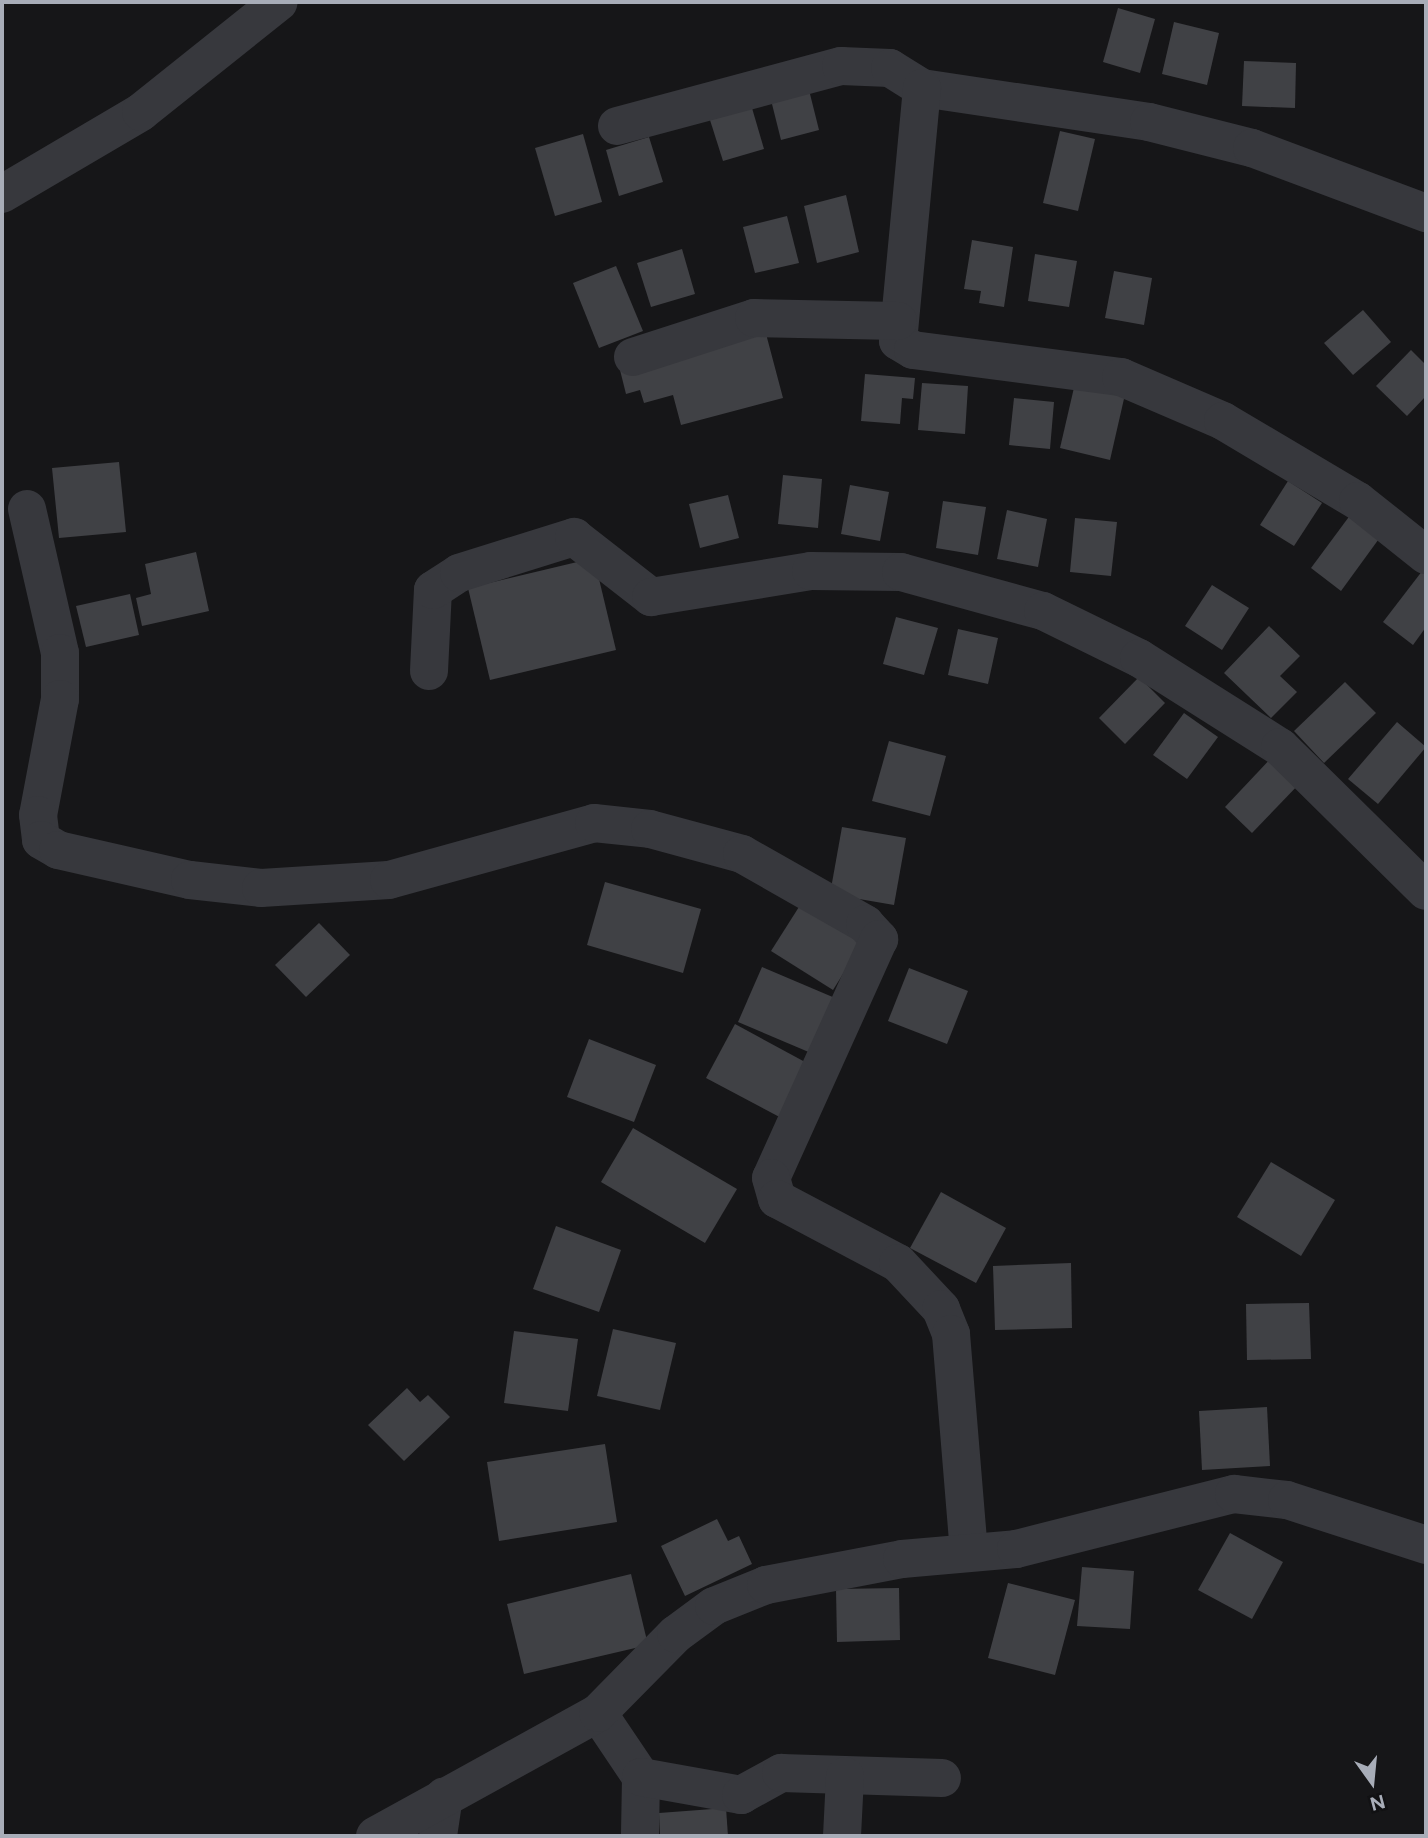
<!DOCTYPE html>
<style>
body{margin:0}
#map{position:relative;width:1428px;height:1838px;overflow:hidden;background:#161618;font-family:Figtree,sans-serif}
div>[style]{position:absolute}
.building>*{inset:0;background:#404145}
.minor>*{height:38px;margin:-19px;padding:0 19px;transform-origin:19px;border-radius:19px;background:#37383d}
.tertiary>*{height:38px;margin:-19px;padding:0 19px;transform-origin:19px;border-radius:19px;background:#37383d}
span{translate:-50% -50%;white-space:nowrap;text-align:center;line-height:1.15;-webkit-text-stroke:6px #111113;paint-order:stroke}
.frame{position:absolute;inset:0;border:4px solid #a8adb8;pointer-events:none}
.north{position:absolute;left:1337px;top:1747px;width:70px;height:70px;-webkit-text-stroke:5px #111113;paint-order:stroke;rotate:165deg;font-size:19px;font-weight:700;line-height:28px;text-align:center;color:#a8adb8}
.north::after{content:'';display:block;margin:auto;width:24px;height:32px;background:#a8adb8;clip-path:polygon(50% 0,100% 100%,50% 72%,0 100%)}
</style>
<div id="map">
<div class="building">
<i style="clip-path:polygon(1118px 8px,1155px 19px,1140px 73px,1103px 62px)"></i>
<i style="clip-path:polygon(1174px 22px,1219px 33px,1207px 85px,1162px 74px)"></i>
<i style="clip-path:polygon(1244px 61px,1296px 63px,1295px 108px,1242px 106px)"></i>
<i style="clip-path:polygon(806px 78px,819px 130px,781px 140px,768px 88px)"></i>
<i style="clip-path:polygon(752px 108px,764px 149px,723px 161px,710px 120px)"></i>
<i style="clip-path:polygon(1060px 131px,1095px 139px,1078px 211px,1043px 203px)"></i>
<i style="clip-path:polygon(583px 134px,602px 202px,555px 216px,535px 148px)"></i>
<i style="clip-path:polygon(649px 137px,663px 182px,619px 196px,606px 150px)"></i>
<i style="clip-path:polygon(846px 195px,859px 252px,817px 263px,804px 206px)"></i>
<i style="clip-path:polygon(787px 216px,799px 263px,755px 273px,743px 227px)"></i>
<i style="clip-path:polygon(972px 240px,1013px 247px,1004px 307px,979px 303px,981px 291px,964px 289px)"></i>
<i style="clip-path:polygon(682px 249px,695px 294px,651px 307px,637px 263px)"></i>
<i style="clip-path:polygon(1035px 254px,1077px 261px,1069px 307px,1028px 301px)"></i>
<i style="clip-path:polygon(616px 266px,643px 331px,599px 348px,573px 283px)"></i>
<i style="clip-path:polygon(1114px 271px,1152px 278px,1144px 325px,1105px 318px)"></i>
<i style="clip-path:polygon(1363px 310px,1391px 342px,1353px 375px,1324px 343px)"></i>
<i style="clip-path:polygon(765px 330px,783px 398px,681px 425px,673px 395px,644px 403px,640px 390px,626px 394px,620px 370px)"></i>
<i style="clip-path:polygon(1411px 350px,1426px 365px,1426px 396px,1407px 416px,1376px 386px)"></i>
<i style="clip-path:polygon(865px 374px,915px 378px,913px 399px,902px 398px,900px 424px,861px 421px)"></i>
<i style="clip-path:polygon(1076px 379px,1126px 390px,1110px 460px,1060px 448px)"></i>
<i style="clip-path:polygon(922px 383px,968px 386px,965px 434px,918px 430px)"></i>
<i style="clip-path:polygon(1014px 398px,1054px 402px,1050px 449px,1009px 445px)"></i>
<i style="clip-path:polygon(119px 462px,126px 532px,59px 538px,52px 468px)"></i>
<i style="clip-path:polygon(783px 475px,822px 479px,818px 528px,778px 524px)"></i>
<i style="clip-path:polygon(1288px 481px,1322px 503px,1294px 546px,1260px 525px)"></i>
<i style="clip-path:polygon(850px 485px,889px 492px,880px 541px,841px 534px)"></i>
<i style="clip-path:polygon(728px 495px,739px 538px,700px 548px,689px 504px)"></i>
<i style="clip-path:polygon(943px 501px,986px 507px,978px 555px,936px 548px)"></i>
<i style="clip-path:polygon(1007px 510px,1047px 519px,1038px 567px,997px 559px)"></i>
<i style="clip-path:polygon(1351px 514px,1381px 536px,1341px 591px,1311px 568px)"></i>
<i style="clip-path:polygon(1075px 518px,1117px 522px,1111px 576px,1070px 572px)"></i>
<i style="clip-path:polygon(196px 552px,209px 611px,142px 626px,136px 598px,151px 594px,145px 564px)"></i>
<i style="clip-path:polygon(594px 558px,616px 650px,490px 680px,468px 588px)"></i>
<i style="clip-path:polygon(1426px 566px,1426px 627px,1413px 645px,1383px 622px)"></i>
<i style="clip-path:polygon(1212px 585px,1249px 608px,1222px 650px,1185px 626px)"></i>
<i style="clip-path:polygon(130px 594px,139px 635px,86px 647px,76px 606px)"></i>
<i style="clip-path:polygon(896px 617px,938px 628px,924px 675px,883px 664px)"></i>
<i style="clip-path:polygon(1269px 626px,1300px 656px,1280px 676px,1297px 692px,1271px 718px,1224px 673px)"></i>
<i style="clip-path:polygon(958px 629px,998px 638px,988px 684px,948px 675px)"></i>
<i style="clip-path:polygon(1139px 677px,1165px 703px,1125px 744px,1099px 718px)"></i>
<i style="clip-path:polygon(1345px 682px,1376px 713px,1324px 763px,1294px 731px)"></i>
<i style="clip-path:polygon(1184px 713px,1218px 737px,1187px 779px,1153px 755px)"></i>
<i style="clip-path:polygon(1397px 722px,1426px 747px,1378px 804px,1348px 779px)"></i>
<i style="clip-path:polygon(889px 741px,946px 756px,930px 816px,872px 801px)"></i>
<i style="clip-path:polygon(1274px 755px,1302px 781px,1252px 833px,1225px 807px)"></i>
<i style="clip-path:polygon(842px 827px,906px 838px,894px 905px,830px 894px)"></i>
<i style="clip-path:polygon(605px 882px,701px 909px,683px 973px,587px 945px)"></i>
<i style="clip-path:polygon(804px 899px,866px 937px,833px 990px,771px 951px)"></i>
<i style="clip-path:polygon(319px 923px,350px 955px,306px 997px,275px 965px)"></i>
<i style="clip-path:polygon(762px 967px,835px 998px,811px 1053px,738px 1022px)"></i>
<i style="clip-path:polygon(909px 968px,968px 991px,947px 1044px,888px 1021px)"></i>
<i style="clip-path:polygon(735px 1024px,818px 1069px,789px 1122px,706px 1078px)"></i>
<i style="clip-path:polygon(589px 1039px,656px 1065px,634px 1122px,567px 1097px)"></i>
<i style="clip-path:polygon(633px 1128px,737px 1189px,705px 1243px,601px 1182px)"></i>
<i style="clip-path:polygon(1271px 1162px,1335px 1200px,1301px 1256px,1237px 1217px)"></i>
<i style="clip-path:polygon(941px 1192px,1006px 1228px,976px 1283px,910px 1248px)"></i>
<i style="clip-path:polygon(556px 1226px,621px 1250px,599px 1312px,533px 1289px)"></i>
<i style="clip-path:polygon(1071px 1263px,1072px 1328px,995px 1330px,993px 1266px)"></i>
<i style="clip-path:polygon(1309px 1303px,1311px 1359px,1247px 1360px,1246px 1304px)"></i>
<i style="clip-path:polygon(613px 1329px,676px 1343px,660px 1410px,597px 1396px)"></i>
<i style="clip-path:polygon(514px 1331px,578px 1339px,568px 1411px,504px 1403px)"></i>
<i style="clip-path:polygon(407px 1388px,420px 1402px,428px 1395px,450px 1417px,404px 1461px,368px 1425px)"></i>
<i style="clip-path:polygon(1267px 1407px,1270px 1466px,1202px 1470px,1199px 1411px)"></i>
<i style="clip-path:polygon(605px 1444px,617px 1522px,499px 1541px,487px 1462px)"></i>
<i style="clip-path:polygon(717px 1519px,728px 1541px,739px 1536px,752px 1564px,685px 1596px,661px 1546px)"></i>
<i style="clip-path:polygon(1230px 1533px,1283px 1562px,1252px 1619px,1198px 1590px)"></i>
<i style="clip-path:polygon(1082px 1567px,1134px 1571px,1130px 1629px,1077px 1626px)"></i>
<i style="clip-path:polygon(631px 1574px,648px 1645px,524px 1674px,507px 1604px)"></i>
<i style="clip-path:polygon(1008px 1583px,1075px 1600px,1055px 1675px,988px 1658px)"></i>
<i style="clip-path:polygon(899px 1588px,900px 1640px,837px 1642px,836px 1589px)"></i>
<i style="clip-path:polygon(726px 1808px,728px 1836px,660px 1836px,659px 1813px)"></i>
</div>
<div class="minor">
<i style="left:922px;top:88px;width:230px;rotate:8.5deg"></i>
<i style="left:1149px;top:122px;width:106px;rotate:14.2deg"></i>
<i style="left:1252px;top:148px;width:186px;rotate:20.5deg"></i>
<i style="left:617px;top:126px;width:232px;rotate:-15deg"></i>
<i style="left:841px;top:66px;width:49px;rotate:2.3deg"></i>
<i style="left:890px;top:68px;width:38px;rotate:32deg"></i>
<i style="left:922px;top:88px;width:254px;rotate:95.4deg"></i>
<i style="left:898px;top:341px;width:17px;rotate:31deg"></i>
<i style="left:913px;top:350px;width:210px;rotate:7.4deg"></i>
<i style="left:1121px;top:377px;width:111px;rotate:23.3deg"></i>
<i style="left:1223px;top:421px;width:157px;rotate:30.7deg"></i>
<i style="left:1358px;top:501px;width:87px;rotate:38.5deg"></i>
<i style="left:633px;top:357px;width:127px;rotate:-17.9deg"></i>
<i style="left:754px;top:318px;width:144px;rotate:1.2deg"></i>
<i style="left:27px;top:509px;width:148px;rotate:77.1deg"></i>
<i style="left:60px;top:653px;width:46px;rotate:90deg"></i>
<i style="left:60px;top:699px;width:118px;rotate:100.7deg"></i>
<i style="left:38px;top:815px;width:25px;rotate:83deg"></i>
<i style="left:41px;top:840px;width:20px;rotate:30deg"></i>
<i style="left:58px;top:850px;width:135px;rotate:12.8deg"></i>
<i style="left:190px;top:880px;width:71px;rotate:6.4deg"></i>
<i style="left:261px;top:888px;width:128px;rotate:-3.6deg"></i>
<i style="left:389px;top:880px;width:213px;rotate:-15.5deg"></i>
<i style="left:594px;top:823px;width:56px;rotate:6.1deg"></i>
<i style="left:650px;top:829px;width:95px;rotate:15.2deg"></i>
<i style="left:742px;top:854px;width:142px;rotate:29.6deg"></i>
<i style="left:865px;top:924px;width:21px;rotate:47deg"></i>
<i style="left:879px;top:939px;width:262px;rotate:114.3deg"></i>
<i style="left:771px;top:1178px;width:22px;rotate:74deg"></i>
<i style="left:777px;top:1199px;width:137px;rotate:27.9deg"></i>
<i style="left:898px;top:1263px;width:63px;rotate:46.9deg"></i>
<i style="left:941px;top:1309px;width:27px;rotate:68deg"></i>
<i style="left:951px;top:1334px;width:218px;rotate:85.3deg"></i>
<i style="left:429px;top:671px;width:81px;rotate:-87.2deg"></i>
<i style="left:433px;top:590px;width:31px;rotate:-33deg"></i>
<i style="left:459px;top:573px;width:121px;rotate:-17.4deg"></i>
<i style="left:574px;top:537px;width:98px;rotate:37.9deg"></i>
<i style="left:651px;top:597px;width:162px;rotate:-9.2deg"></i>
<i style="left:811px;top:571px;width:90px;rotate:0.6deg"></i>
<i style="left:901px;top:572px;width:147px;rotate:15.4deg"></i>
<i style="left:1043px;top:611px;width:107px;rotate:26.1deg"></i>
<i style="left:1139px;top:658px;width:167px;rotate:32.3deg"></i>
<i style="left:1280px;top:747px;width:205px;rotate:44.6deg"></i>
<i style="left:598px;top:1713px;width:77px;rotate:56.1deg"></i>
<i style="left:641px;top:1777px;width:59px;rotate:91deg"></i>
<i style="left:641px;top:1777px;width:102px;rotate:10.2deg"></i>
<i style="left:741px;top:1795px;width:46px;rotate:-28.8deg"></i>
<i style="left:781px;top:1773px;width:161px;rotate:1.8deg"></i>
<i style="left:438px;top:1836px;width:40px;rotate:-81.5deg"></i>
<i style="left:842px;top:1836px;width:60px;rotate:-87.1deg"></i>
</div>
<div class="tertiary">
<i style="left:2px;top:194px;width:161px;rotate:-30.5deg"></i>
<i style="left:141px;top:112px;width:176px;rotate:-38.6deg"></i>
<i style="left:375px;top:1836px;width:255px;rotate:-28.9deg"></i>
<i style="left:598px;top:1713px;width:111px;rotate:-45.4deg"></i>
<i style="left:676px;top:1634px;width:47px;rotate:-36.4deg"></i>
<i style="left:714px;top:1606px;width:56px;rotate:-22deg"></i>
<i style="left:766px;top:1585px;width:138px;rotate:-10.8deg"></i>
<i style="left:902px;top:1559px;width:114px;rotate:-5deg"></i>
<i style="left:1016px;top:1549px;width:225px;rotate:-14.2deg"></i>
<i style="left:1234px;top:1494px;width:53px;rotate:6.5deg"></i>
<i style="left:1287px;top:1500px;width:146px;rotate:17.9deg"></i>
</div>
<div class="frame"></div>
<div class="north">N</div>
</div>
